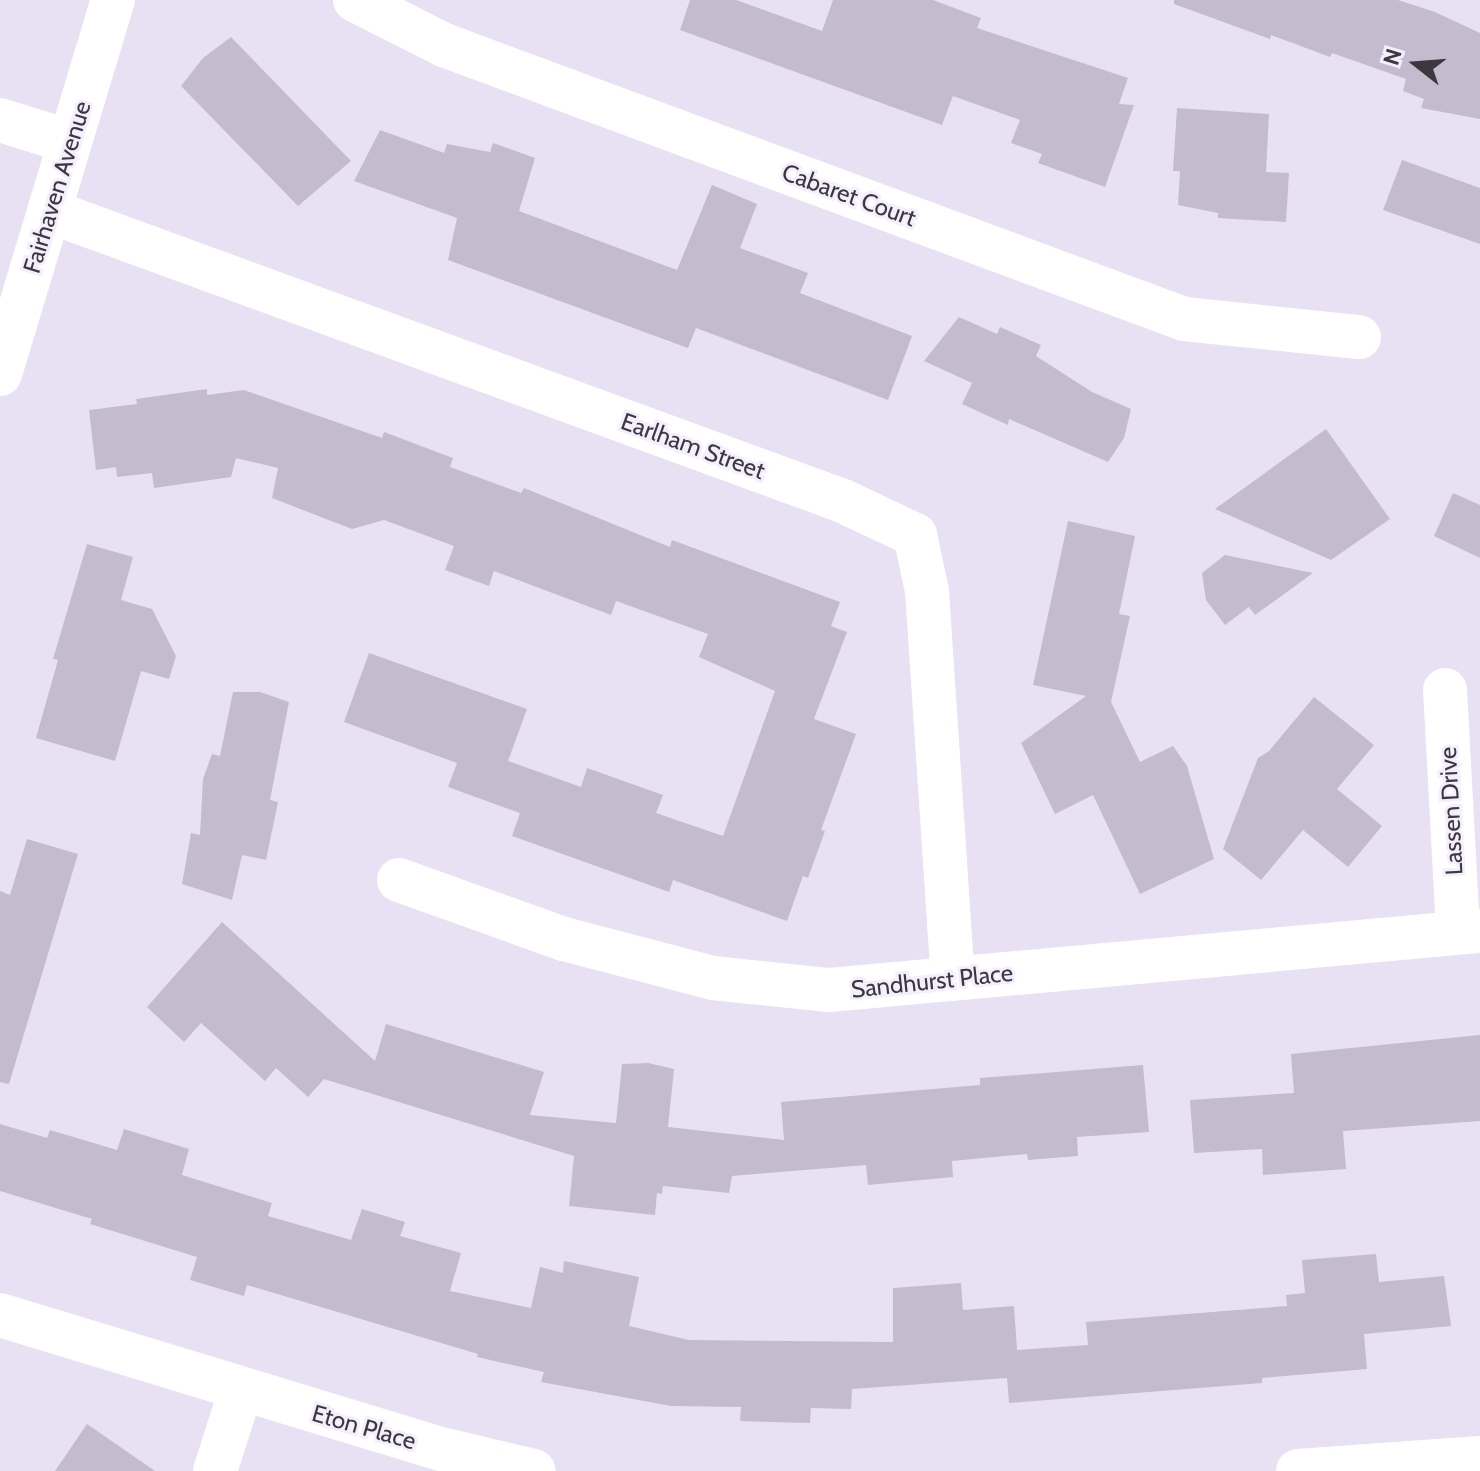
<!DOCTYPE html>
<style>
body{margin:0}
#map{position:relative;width:1480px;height:1471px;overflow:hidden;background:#e8e0f3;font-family:Cabin,sans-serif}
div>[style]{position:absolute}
.building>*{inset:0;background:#c4bcce}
.minor>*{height:44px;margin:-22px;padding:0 22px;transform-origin:22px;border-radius:22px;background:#fff}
.secondary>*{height:44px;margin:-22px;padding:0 22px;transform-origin:22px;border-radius:22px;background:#fff}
span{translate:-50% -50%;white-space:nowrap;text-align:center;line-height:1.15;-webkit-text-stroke:6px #f5eefd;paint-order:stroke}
.street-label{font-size:24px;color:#3b383f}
.north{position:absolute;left:1376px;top:24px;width:80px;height:80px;-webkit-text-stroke:6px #f5eefd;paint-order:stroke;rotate:287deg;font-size:22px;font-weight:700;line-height:32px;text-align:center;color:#3b383f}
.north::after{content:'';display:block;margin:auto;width:28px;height:36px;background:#3b383f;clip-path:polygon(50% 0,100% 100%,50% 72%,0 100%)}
</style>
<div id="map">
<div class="building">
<i style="clip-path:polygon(690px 0,736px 0,822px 31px,833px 0,933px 0,981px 18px,977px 28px,1128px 78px,1119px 104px,1134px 105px,1105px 187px,1038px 163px,1042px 154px,1011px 143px,1020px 120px,953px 96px,942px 125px,680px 30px)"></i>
<i style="clip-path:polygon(1174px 0,1398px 0,1435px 12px,1480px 33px,1480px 119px,1421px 108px,1424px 99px,1403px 91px,1406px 79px,1332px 53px,1330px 57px,1271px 35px,1270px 39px,1174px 4px)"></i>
<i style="clip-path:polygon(231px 37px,351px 161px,298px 206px,181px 86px,203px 58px)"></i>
<i style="clip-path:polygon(1177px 108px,1269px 114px,1266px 172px,1289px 173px,1286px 222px,1218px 218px,1218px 213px,1178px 205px,1180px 171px,1173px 171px)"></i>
<i style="clip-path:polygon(380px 130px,444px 153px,447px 144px,490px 152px,493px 143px,535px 158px,519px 211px,677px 270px,712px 185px,757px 204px,740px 248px,808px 273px,800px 293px,912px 336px,888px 400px,696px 328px,688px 348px,448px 260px,457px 218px,354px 181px)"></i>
<i style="clip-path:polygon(1402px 160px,1480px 188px,1480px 244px,1383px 210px)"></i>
<i style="clip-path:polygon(959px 317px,997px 334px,1000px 327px,1041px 345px,1036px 356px,1092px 392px,1131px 409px,1124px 438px,1108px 462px,1009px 419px,1008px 425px,962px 404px,972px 383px,924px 361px)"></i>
<i style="clip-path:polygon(207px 389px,207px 395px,244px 390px,382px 438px,384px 432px,453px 458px,450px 467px,521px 493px,524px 488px,670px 547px,672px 540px,840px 602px,831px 626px,847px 632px,814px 719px,856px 734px,821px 830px,825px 831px,808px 878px,803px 876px,787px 921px,673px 880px,669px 892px,512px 836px,520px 813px,448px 787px,457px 763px,344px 722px,369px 653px,527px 709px,508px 761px,581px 787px,587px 768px,663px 795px,656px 813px,723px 836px,775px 691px,699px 657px,708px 634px,616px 601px,611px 615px,494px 571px,489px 586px,445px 570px,454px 546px,384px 520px,352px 529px,272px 498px,278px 468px,236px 458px,231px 477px,154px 488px,152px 473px,117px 477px,116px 467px,96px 470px,89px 410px,137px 404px,136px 399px)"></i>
<i style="clip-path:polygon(1326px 429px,1390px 519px,1331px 560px,1215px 509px)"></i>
<i style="clip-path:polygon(1453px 493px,1480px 505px,1480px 558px,1434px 536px)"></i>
<i style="clip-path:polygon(1068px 521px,1135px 536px,1119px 614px,1130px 616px,1111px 702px,1140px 762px,1173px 746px,1187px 766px,1214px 859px,1140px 894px,1093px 795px,1055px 814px,1021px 743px,1086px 696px,1033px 685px)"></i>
<i style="clip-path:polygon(87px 544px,133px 557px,121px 600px,152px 609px,176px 656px,169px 679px,141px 671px,115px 761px,36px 738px,58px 660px,53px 659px)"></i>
<i style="clip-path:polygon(1225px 555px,1313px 573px,1255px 615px,1249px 607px,1225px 625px,1206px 600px,1202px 573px)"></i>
<i style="clip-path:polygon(233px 692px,260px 692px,289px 702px,270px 800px,278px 802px,266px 860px,242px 855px,232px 900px,182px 884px,191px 833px,200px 835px,203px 779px,212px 754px,220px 756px)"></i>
<i style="clip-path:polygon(1314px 697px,1374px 745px,1337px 789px,1382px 826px,1348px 867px,1303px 830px,1261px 880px,1223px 849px,1258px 758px,1269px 751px)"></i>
<i style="clip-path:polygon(27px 839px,78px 854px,9px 1084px,0 1082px,0 891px,10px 895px)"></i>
<i style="clip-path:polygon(222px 922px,375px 1061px,386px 1024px,544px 1072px,530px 1115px,616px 1123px,622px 1064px,648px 1063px,674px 1069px,668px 1127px,784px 1140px,781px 1102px,980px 1085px,980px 1078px,1143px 1065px,1149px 1132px,1077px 1137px,1078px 1156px,1028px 1160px,1027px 1154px,952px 1161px,953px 1177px,868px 1185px,866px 1165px,732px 1176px,729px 1193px,663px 1186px,662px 1194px,657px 1193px,655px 1215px,569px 1206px,574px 1156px,324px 1079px,308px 1097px,276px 1068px,265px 1081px,201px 1023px,184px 1042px,147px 1007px)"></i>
<i style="clip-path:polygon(1480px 1035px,1480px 1121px,1343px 1131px,1346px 1169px,1263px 1175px,1262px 1149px,1194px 1153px,1190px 1100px,1294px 1093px,1291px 1054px)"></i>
<i style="clip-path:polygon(0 1124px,47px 1138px,50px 1130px,117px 1150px,124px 1129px,189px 1149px,182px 1175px,272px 1203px,268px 1216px,351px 1240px,362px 1209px,405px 1222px,400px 1236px,461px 1253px,450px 1291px,531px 1308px,540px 1267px,563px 1273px,564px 1261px,639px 1277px,629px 1326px,689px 1340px,893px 1342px,893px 1288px,961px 1283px,963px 1310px,1014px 1306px,1017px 1350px,1088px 1345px,1086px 1322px,1287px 1306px,1286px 1295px,1305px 1293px,1302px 1260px,1376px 1254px,1379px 1282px,1444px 1276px,1451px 1326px,1364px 1334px,1367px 1369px,1262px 1378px,1262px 1383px,1009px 1403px,1007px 1378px,852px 1389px,851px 1409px,811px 1408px,810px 1423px,740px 1421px,741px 1407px,671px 1406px,541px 1382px,544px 1372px,477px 1357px,478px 1354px,247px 1285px,244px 1296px,190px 1280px,197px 1257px,90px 1224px,92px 1219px,0 1191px)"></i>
<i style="clip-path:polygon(87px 1424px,155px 1471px,55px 1471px)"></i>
</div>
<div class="minor">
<i style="left:355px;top:0;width:100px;rotate:26.8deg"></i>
<i style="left:444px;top:45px;width:789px;rotate:20.32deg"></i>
<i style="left:1184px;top:319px;width:176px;rotate:5.9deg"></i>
<i style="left:0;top:120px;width:73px;rotate:17.4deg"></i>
<i style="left:49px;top:211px;width:845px;rotate:20.06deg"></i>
<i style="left:843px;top:501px;width:80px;rotate:25.3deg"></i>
<i style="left:915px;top:535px;width:57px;rotate:77.9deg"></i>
<i style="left:927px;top:591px;width:388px;rotate:86.2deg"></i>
<i style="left:1445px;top:690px;width:242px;rotate:86.9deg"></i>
<i style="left:399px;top:880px;width:175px;rotate:19.7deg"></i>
<i style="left:564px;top:939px;width:154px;rotate:14.7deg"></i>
<i style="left:713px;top:978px;width:117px;rotate:5.9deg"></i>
<i style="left:829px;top:990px;width:654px;rotate:-5.18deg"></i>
<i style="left:0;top:1315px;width:465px;rotate:16.9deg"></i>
<i style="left:445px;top:1450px;width:91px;rotate:13.3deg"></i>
<i style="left:215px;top:1471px;width:85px;rotate:-72.2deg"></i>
<i style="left:1298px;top:1471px;width:182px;rotate:-4.1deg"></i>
</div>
<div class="secondary">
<i style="left:0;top:374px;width:391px;rotate:-73.2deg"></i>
</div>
<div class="street-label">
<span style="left:57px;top:187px;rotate:-73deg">Fairhaven Avenue</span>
<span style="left:849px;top:195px;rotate:20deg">Cabaret Court</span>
<span style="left:693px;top:446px;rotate:20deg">Earlham Street</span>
<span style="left:1451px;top:811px;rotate:-93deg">Lassen Drive</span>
<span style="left:932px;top:981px;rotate:-6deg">Sandhurst Place</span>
<span style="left:364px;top:1427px;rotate:16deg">Eton Place</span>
</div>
<div class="north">N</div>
</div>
